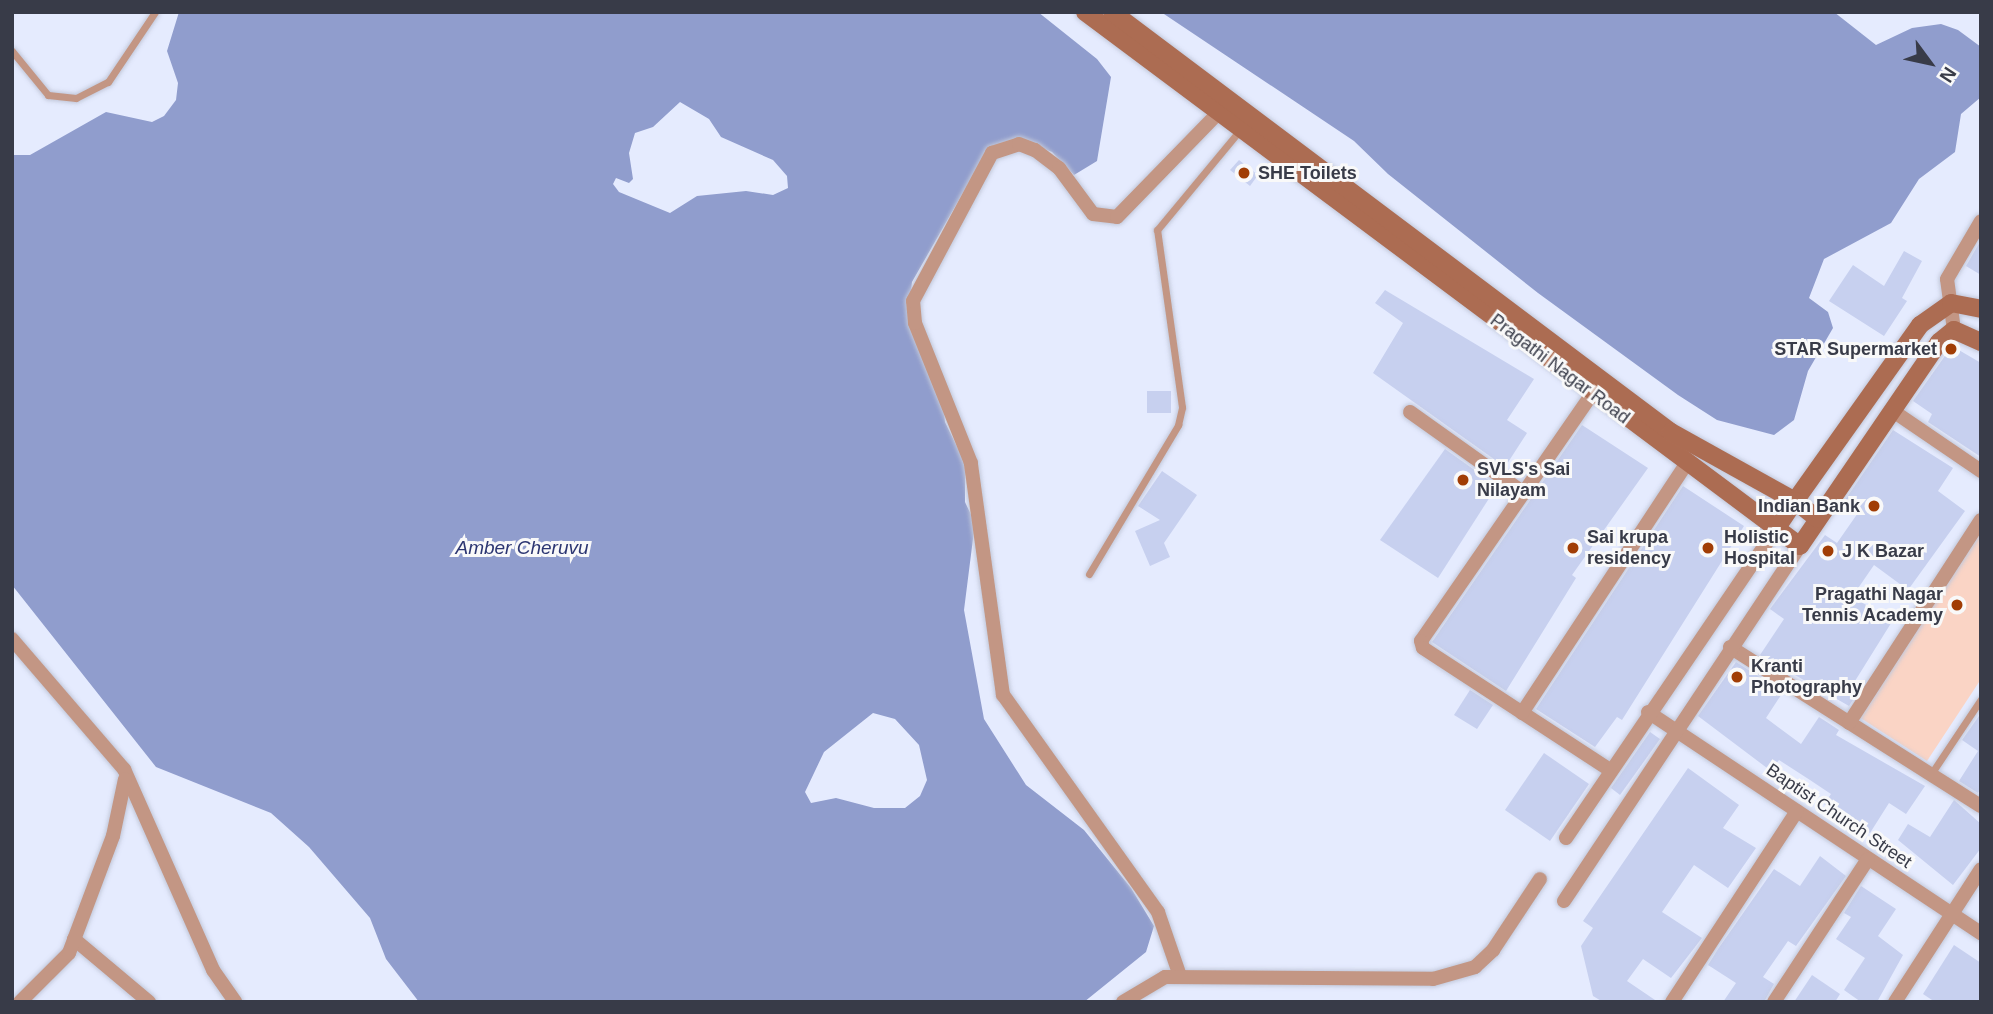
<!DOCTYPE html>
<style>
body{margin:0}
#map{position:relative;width:1993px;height:1014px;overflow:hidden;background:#e5ebfe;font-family:Helvetica,sans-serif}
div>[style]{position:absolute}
.green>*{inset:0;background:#fad4c5}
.water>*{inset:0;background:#909dcd}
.building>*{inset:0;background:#c7d0ef}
.roads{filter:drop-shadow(0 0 2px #c2c8da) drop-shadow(0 0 2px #c2c8da)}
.service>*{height:7px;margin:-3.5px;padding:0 3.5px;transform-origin:3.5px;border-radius:3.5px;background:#c39684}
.minor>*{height:14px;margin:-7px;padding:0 7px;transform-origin:7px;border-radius:7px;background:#c39684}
.secondary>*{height:18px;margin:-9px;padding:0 9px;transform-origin:9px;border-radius:9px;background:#ac6c52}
.dots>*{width:19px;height:19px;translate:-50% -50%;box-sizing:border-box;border:4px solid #f9f9f9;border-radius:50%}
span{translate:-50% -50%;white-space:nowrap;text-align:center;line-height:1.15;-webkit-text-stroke:6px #f9f9f9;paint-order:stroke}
.poi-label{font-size:18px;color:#383b48;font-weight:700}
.left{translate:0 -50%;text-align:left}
.right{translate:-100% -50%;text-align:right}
.street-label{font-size:18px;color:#383b48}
.water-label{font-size:19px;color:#2c3672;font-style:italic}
.frame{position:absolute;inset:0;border:14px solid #383b48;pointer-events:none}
.north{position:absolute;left:1895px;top:28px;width:70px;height:70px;-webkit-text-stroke:5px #f9f9f9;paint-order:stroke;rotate:123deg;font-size:19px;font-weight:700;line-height:28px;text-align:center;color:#383b48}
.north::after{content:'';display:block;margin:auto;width:24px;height:32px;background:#383b48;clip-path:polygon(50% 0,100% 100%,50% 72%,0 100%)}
</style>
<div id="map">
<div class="green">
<i style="clip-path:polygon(1981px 531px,1981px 679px,1927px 761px,1859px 717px)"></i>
</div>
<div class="water">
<i style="clip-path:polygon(evenodd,179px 12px,1038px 12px,1097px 59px,1111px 77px,1097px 161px,1074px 175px,1052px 152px,1026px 142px,988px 149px,912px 282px,908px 319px,943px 403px,945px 422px,965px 463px,965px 502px,975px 523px,964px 610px,984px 719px,1026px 785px,1084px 830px,1131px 888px,1154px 926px,1146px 952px,1084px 1002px,419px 1002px,386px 959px,370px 918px,309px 847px,271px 813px,156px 767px,12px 585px,12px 155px,30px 155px,106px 112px,152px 122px,164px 116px,176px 100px,178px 83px,167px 51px,179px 12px,680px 102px,709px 119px,721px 137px,773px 160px,787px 176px,788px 188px,773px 195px,746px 191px,697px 196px,670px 213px,619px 192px,613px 184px,616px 178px,629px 183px,633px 179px,629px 153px,635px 133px,653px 127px,680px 102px,179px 12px,873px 713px,895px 719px,919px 745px,927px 780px,920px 796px,905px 808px,874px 808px,836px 798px,811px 803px,805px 792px,824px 752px,873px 713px)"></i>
<i style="clip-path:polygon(1161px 12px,1834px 12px,1876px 45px,1912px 28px,1941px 24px,1958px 30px,1981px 47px,1981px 97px,1961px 114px,1955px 152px,1919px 179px,1891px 223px,1824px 259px,1809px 298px,1828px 312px,1833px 328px,1808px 371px,1794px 420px,1774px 435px,1717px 420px,1678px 395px,1538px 293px,1388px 174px,1354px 141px)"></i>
</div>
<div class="building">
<i style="clip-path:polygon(1239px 160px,1258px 175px,1250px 186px,1230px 170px)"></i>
<i style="clip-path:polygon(1981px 240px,1981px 275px,1966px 266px)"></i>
<i style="clip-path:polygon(1904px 251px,1922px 261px,1902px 298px,1907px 301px,1884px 336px,1829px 301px,1853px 265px,1884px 286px)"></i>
<i style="clip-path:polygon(1385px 290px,1534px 379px,1507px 420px,1527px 433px,1505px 467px,1373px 373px,1403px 323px,1375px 303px)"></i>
<i style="clip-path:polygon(1952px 346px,1981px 363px,1981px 457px,1928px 422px,1932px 414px,1913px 401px)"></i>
<i style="clip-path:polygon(1147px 391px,1171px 391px,1171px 413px,1147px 413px)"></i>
<i style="clip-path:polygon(1582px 425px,1648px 468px,1572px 575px,1576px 578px,1506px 691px,1432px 642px)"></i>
<i style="clip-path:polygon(1893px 430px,1953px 468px,1938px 491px,1965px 511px,1908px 590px,1874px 565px,1852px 597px,1893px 620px,1855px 681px,1862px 686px,1849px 706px,1760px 655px,1784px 619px,1770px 609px,1825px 535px,1837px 543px,1860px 510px,1845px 500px)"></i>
<i style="clip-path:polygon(1445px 449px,1497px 486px,1438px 578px,1380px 540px)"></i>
<i style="clip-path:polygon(1162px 471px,1197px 495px,1164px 543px,1170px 557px,1150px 566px,1135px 531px,1160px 520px,1138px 506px)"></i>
<i style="clip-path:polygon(1683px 486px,1744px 526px,1622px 720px,1617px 717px,1595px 747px,1536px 709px)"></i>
<i style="clip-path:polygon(1736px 662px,1783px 692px,1766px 718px,1801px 744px,1819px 717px,1839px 730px,1836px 735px,1925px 786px,1906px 814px,1889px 803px,1870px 833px,1824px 804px,1831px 794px,1810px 780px,1779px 760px,1771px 771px,1698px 716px)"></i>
<i style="clip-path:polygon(1470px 690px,1493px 705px,1477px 729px,1454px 715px)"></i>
<i style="clip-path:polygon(1981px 713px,1981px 788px,1978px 793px,1959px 781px,1978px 751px,1962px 740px)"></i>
<i style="clip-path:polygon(1650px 732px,1660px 739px,1620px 795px,1611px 788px)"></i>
<i style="clip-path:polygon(1544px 753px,1589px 784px,1550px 841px,1505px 810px)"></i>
<i style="clip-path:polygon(1688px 768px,1739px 805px,1723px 828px,1756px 848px,1728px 888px,1694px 865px,1662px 912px,1702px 938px,1671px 978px,1643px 959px,1627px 981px,1658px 1002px,1603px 1002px,1593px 996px,1581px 946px,1593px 928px,1583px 921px)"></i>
<i style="clip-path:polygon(1954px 800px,1981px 824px,1981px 848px,1953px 885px,1898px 840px,1908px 824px,1930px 837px)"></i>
<i style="clip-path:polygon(1820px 856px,1846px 876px,1796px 946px,1788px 941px,1763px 977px,1774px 984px,1764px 1002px,1723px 1002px,1736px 983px,1708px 965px,1718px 949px,1774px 869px,1800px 886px)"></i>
<i style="clip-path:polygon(1861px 886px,1896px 909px,1878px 936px,1903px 955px,1877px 1002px,1861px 1002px,1844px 990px,1865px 958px,1836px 939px,1851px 917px,1844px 913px)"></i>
<i style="clip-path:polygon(1954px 945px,1981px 963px,1981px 1002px,1935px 1002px,1923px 994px)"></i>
<i style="clip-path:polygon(1812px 975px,1840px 994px,1835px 1002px,1794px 1002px)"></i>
</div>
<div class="roads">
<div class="service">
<i style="left:12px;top:51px;width:57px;rotate:50.7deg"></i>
<i style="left:48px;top:95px;width:28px;rotate:6deg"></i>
<i style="left:76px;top:98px;width:36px;rotate:-27deg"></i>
<i style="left:108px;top:82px;width:84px;rotate:-56.1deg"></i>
<i style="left:1089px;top:574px;width:174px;rotate:-59.1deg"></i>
<i style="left:1178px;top:425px;width:18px;rotate:-77deg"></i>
<i style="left:1182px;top:407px;width:179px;rotate:-98deg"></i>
<i style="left:1157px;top:230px;width:131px;rotate:-50.3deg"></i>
<i style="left:1931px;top:774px;width:90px;rotate:-56.3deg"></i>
</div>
<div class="minor">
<i style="left:1954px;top:330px;width:51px;rotate:-97.8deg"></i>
<i style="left:1947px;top:279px;width:67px;rotate:-59.6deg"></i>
<i style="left:1592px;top:394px;width:300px;rotate:124.7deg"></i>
<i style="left:1421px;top:641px;width:7px;rotate:74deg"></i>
<i style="left:1423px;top:648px;width:223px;rotate:33.1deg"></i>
<i style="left:1893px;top:411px;width:107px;rotate:34.3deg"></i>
<i style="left:1410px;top:412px;width:140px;rotate:35.4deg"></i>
<i style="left:12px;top:639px;width:172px;rotate:49.3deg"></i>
<i style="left:124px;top:769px;width:220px;rotate:66.1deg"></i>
<i style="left:213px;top:970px;width:39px;rotate:55deg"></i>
<i style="left:1730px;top:647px;width:297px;rotate:32.4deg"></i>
<i style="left:1648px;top:712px;width:400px;rotate:33.6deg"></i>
<i style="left:1522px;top:713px;width:300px;rotate:-56.6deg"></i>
<i style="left:1849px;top:723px;width:242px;rotate:-57deg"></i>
<i style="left:1566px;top:838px;width:374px;rotate:-55.8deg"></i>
<i style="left:1564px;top:901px;width:426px;rotate:-56.4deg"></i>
<i style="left:74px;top:939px;width:98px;rotate:40deg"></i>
<i style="left:1180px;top:976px;width:68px;rotate:-109deg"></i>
<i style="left:1158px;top:912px;width:267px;rotate:-125.5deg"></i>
<i style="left:1003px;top:695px;width:234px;rotate:-97.9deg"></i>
<i style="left:971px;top:463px;width:151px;rotate:-111.8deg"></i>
<i style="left:915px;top:323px;width:22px;rotate:-95deg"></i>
<i style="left:913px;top:301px;width:168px;rotate:-61.9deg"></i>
<i style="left:992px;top:153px;width:28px;rotate:-18deg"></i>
<i style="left:1019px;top:144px;width:17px;rotate:21deg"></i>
<i style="left:1035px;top:150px;width:30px;rotate:37deg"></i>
<i style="left:1059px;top:168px;width:57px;rotate:53.5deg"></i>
<i style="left:1093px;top:214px;width:24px;rotate:7deg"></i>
<i style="left:1117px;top:217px;width:146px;rotate:-45.8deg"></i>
<i style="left:20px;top:1002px;width:69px;rotate:-45deg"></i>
<i style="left:69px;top:953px;width:125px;rotate:-69.4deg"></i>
<i style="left:113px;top:836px;width:58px;rotate:-78.1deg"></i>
<i style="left:1123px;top:1002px;width:49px;rotate:-30.8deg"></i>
<i style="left:1165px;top:977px;width:268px;rotate:0.4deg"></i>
<i style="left:1433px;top:979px;width:44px;rotate:-15.9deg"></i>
<i style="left:1475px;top:967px;width:25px;rotate:-43deg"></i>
<i style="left:1493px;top:950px;width:85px;rotate:-56.5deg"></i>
<i style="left:1672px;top:1002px;width:228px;rotate:-56.8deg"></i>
<i style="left:1774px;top:1002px;width:171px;rotate:-56.7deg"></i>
<i style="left:1895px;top:1002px;width:158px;rotate:-57.1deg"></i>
</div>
<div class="secondary">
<i style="left:1085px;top:12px;width:892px;rotate:36.75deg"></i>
<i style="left:1800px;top:546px;width:247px;rotate:-55.7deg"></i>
<i style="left:1939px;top:342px;width:19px;rotate:-39deg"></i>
<i style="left:1954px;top:330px;width:30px;rotate:24deg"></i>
<i style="left:1112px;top:12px;width:699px;rotate:36.92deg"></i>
<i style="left:1671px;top:432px;width:142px;rotate:29.1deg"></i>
<i style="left:1795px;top:501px;width:216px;rotate:-54.6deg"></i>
<i style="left:1920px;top:325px;width:38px;rotate:-35deg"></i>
<i style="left:1951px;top:303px;width:31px;rotate:11deg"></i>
<i style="left:1776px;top:529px;width:34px;rotate:-56deg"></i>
<i style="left:1795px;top:501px;width:29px;rotate:38deg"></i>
</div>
</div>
<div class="dots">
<i style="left:1244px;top:173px;background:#a13d05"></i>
<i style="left:1951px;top:349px;background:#a13d05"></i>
<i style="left:1463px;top:480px;background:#a13d05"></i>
<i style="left:1874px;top:506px;background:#a13d05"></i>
<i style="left:1573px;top:548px;background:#a13d05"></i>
<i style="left:1708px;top:548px;background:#a13d05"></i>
<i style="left:1828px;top:551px;background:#a13d05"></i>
<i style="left:1957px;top:605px;background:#a13d05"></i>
<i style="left:1737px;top:677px;background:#a13d05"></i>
</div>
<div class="poi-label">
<span class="left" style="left:1258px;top:173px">SHE Toilets</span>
<span class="right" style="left:1937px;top:349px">STAR Supermarket</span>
<span class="left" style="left:1477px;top:480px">SVLS's Sai<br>Nilayam</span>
<span class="right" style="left:1860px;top:506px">Indian Bank</span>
<span class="left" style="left:1587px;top:548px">Sai krupa<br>residency</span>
<span class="left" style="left:1724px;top:548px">Holistic<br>Hospital</span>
<span class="left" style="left:1842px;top:551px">J K Bazar</span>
<span class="right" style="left:1943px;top:605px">Pragathi Nagar<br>Tennis Academy</span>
<span class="left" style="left:1751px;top:677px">Kranti<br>Photography</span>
</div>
<div class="street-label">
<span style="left:1560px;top:369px;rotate:37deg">Pragathi Nagar Road</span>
<span style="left:1839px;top:816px;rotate:34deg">Baptist Church Street</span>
</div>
<div class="water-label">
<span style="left:522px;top:548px">Amber Cheruvu</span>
</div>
<div class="frame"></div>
<div class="north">N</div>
</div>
